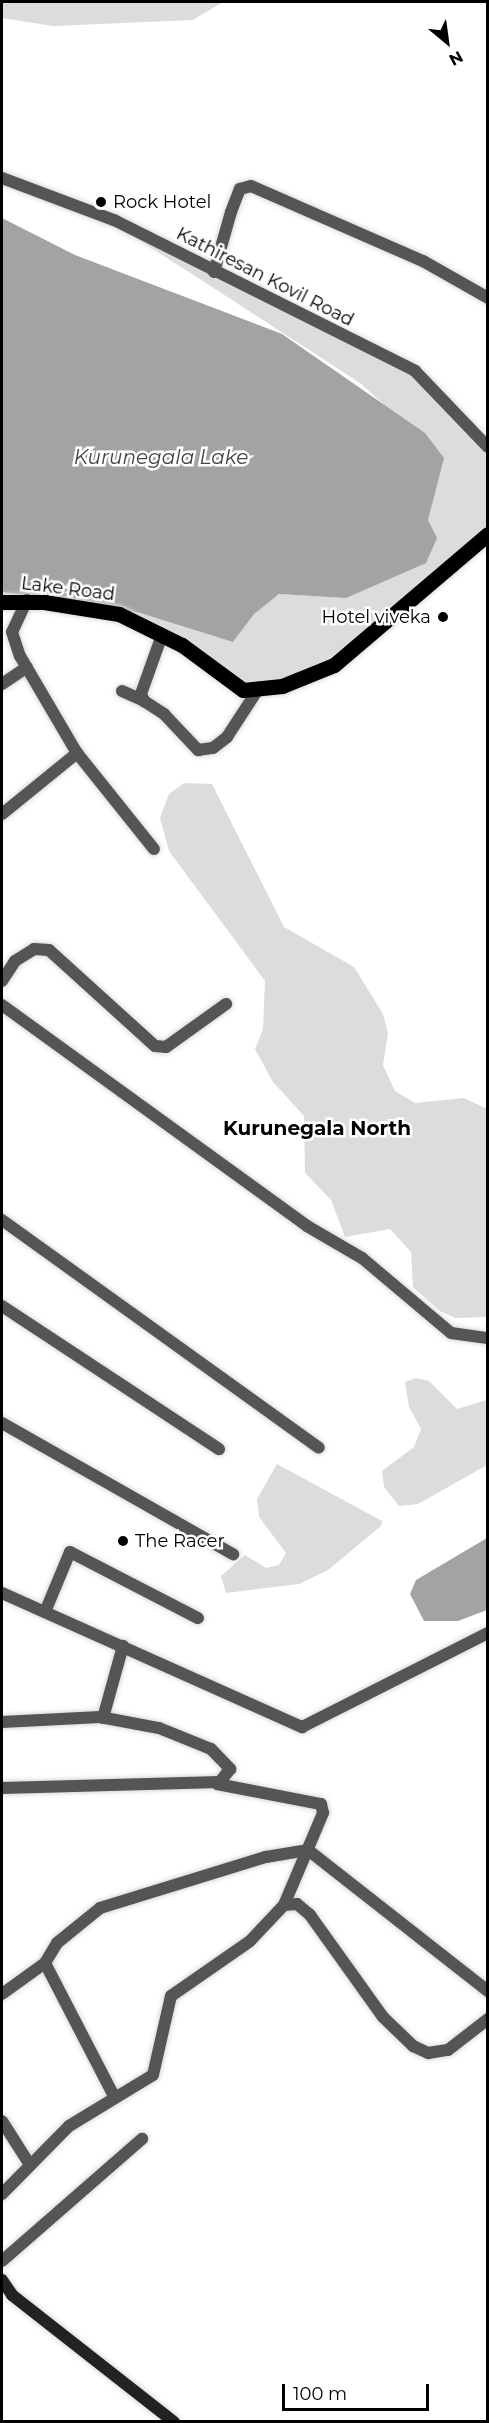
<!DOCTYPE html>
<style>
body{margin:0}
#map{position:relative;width:489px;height:2423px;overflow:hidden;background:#fff;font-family:Montserrat,sans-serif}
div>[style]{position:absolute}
.green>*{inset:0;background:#dcdcdc}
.water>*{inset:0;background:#a3a3a3}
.roads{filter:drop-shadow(0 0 2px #dbdbdb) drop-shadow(0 0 2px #dbdbdb)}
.street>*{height:12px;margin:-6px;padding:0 6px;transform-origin:6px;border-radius:6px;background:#555}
.secondary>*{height:12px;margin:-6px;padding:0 6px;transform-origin:6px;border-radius:6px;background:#222}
.primary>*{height:15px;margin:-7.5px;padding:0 7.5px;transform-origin:7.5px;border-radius:7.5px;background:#000}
.dots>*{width:16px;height:16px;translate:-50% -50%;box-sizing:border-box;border:3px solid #fff;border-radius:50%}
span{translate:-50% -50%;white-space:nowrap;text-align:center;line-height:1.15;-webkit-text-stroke:5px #fff;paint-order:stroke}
.poi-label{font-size:18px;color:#000}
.left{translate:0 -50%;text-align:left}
.right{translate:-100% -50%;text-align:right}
.street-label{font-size:18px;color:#000}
.water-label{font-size:20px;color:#444;font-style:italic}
.neighbourhood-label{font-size:20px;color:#000;font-weight:700}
.frame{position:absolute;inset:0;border:3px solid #000;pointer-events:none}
.north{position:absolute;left:417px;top:12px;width:60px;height:60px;-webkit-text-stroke:4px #fff;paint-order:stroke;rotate:151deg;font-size:16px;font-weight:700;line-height:24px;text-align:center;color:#000}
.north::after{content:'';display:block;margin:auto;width:21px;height:27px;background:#000;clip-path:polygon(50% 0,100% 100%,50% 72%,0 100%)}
.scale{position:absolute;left:282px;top:2384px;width:147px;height:27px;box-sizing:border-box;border:3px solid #000;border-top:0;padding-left:8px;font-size:18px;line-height:21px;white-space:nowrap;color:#000;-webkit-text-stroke:4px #fff;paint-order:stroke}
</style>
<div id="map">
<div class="green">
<i style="clip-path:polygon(2px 2px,223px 2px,193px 20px,53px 26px,2px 18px)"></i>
<i style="clip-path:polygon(93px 210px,415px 371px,487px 447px,487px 534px,334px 665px,243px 690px,119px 614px,2px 602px,2px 592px,140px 613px,233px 642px,254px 613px,279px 594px,346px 598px,428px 520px,443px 458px,360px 383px)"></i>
<i style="clip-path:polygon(184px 783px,212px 784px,284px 927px,354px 967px,383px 1014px,388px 1033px,383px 1065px,395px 1091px,415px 1103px,464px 1098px,487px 1109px,487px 1317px,455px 1318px,440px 1311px,413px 1287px,411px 1252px,390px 1229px,345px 1237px,331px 1200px,305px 1173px,304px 1116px,273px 1082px,255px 1049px,263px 1029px,265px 981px,169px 851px,160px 818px,169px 794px)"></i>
<i style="clip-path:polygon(416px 1378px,429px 1381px,457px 1409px,487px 1400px,487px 1465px,418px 1504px,399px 1506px,384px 1487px,382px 1471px,414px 1447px,421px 1429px,409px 1407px,405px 1382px)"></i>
<i style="clip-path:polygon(277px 1464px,382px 1521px,381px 1526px,328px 1570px,299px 1584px,226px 1593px,221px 1576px,245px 1555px,266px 1568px,279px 1565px,286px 1553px,259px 1517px,257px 1499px)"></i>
</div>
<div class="water">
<i style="clip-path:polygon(2px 218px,75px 255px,282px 334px,425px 433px,444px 458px,428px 520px,437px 538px,426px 563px,346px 598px,279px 594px,254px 614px,233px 642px,140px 613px,2px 592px)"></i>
<i style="clip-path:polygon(487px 1538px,487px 1610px,458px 1621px,424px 1621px,410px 1594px,416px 1580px)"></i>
</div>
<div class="roads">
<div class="street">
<i style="left:2px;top:178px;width:120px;rotate:20.6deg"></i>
<i style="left:114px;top:220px;width:337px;rotate:26.6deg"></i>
<i style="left:415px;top:371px;width:105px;rotate:46.2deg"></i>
<i style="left:214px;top:272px;width:62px;rotate:-74.2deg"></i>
<i style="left:231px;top:212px;width:25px;rotate:-69deg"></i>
<i style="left:240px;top:189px;width:11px;rotate:-15deg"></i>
<i style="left:251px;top:186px;width:188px;rotate:23.6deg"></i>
<i style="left:423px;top:261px;width:75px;rotate:29.6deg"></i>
<i style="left:27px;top:600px;width:35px;rotate:115deg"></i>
<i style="left:12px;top:632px;width:25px;rotate:72deg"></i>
<i style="left:20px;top:656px;width:113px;rotate:59.6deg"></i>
<i style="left:77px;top:753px;width:123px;rotate:51.3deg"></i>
<i style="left:162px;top:635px;width:63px;rotate:109.6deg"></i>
<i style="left:141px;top:694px;width:8px;rotate:67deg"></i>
<i style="left:144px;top:701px;width:24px;rotate:33deg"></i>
<i style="left:164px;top:714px;width:50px;rotate:46.6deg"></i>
<i style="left:198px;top:750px;width:15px;rotate:-8deg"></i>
<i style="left:213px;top:748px;width:18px;rotate:-38deg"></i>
<i style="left:227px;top:737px;width:59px;rotate:-56.9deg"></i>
<i style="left:2px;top:684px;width:30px;rotate:-34deg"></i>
<i style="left:122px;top:691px;width:24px;rotate:24deg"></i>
<i style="left:2px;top:814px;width:97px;rotate:-39.1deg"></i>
<i style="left:2px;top:981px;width:24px;rotate:-57deg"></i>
<i style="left:15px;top:961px;width:22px;rotate:-32deg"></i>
<i style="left:34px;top:949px;width:15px;rotate:4deg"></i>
<i style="left:49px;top:950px;width:143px;rotate:42.2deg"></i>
<i style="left:155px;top:1046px;width:11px;rotate:5deg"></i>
<i style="left:166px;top:1047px;width:74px;rotate:-35.6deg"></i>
<i style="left:2px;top:1005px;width:377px;rotate:35.9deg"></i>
<i style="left:307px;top:1226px;width:64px;rotate:30.2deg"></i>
<i style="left:362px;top:1258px;width:116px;rotate:40.1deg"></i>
<i style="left:451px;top:1333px;width:37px;rotate:8deg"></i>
<i style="left:2px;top:1220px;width:390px;rotate:35.7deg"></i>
<i style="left:2px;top:1306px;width:260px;rotate:33.4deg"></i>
<i style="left:2px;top:1423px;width:266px;rotate:29.6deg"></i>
<i style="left:2px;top:1593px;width:329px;rotate:24.1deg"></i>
<i style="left:302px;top:1727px;width:208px;rotate:-26.8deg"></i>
<i style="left:45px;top:1612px;width:65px;rotate:-67.4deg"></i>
<i style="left:70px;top:1552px;width:144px;rotate:27.3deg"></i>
<i style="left:103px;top:1718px;width:75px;rotate:-74.5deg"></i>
<i style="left:2px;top:1722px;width:98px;rotate:-2.9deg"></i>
<i style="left:100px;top:1717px;width:60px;rotate:10.6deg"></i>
<i style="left:159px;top:1728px;width:56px;rotate:22deg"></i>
<i style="left:211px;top:1749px;width:28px;rotate:46deg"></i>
<i style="left:230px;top:1769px;width:16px;rotate:128deg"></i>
<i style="left:220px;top:1782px;width:218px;rotate:178.4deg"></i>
<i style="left:217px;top:1784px;width:106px;rotate:10.9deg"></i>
<i style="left:321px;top:1804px;width:9px;rotate:77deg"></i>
<i style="left:323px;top:1813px;width:100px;rotate:113deg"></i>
<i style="left:45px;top:1963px;width:150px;rotate:62.6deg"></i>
<i style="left:2px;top:1994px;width:53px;rotate:-35.8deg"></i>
<i style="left:45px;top:1963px;width:23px;rotate:-59deg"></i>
<i style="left:57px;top:1943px;width:55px;rotate:-39.1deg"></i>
<i style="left:100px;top:1908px;width:174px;rotate:-17.1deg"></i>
<i style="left:266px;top:1857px;width:43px;rotate:-9.5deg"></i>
<i style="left:308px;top:1850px;width:229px;rotate:38.1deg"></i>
<i style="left:2px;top:2121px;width:52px;rotate:57.5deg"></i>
<i style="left:2px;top:2194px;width:95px;rotate:-45.4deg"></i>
<i style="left:69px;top:2126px;width:98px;rotate:-31.3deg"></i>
<i style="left:153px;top:2075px;width:81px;rotate:-77.2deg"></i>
<i style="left:171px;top:1996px;width:96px;rotate:-34.8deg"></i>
<i style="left:250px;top:1941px;width:50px;rotate:-46.6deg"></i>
<i style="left:284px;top:1905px;width:13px;rotate:-4deg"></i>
<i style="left:297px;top:1904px;width:17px;rotate:40deg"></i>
<i style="left:310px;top:1915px;width:125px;rotate:54.4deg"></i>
<i style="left:383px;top:2017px;width:42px;rotate:44deg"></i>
<i style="left:413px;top:2046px;width:17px;rotate:25deg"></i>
<i style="left:428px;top:2053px;width:20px;rotate:-9deg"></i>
<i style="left:448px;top:2050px;width:51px;rotate:-37.8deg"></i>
<i style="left:2px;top:2261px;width:186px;rotate:-41.1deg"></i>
</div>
<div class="secondary">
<i style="left:2px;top:2280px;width:18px;rotate:56deg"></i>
<i style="left:12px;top:2295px;width:206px;rotate:38.1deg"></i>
</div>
<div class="primary">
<i style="left:2px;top:602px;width:42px"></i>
<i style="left:44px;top:602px;width:76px;rotate:9.1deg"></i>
<i style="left:119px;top:614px;width:70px;rotate:26.2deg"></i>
<i style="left:182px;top:645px;width:76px;rotate:36.4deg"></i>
<i style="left:243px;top:690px;width:39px;rotate:-6deg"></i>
<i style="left:282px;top:686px;width:56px;rotate:-22deg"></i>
<i style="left:334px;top:665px;width:202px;rotate:-40.4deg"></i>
</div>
</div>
<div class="dots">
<i style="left:101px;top:202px;background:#000"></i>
<i style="left:443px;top:617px;background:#000"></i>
<i style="left:123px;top:1541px;background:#000"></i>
</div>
<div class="poi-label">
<span class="left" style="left:113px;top:202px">Rock Hotel</span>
<span class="right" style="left:431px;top:617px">Hotel viveka</span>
<span class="left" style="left:135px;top:1541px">The Racer</span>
</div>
<div class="street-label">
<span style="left:265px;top:277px;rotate:27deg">Kathiresan Kovil Road</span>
<span style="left:68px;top:589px;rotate:7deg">Lake Road</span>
</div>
<div class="water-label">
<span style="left:161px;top:457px">Kurunegala Lake</span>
</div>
<div class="neighbourhood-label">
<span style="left:317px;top:1128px">Kurunegala North</span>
</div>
<div class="frame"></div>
<div class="north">N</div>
<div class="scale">100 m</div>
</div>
